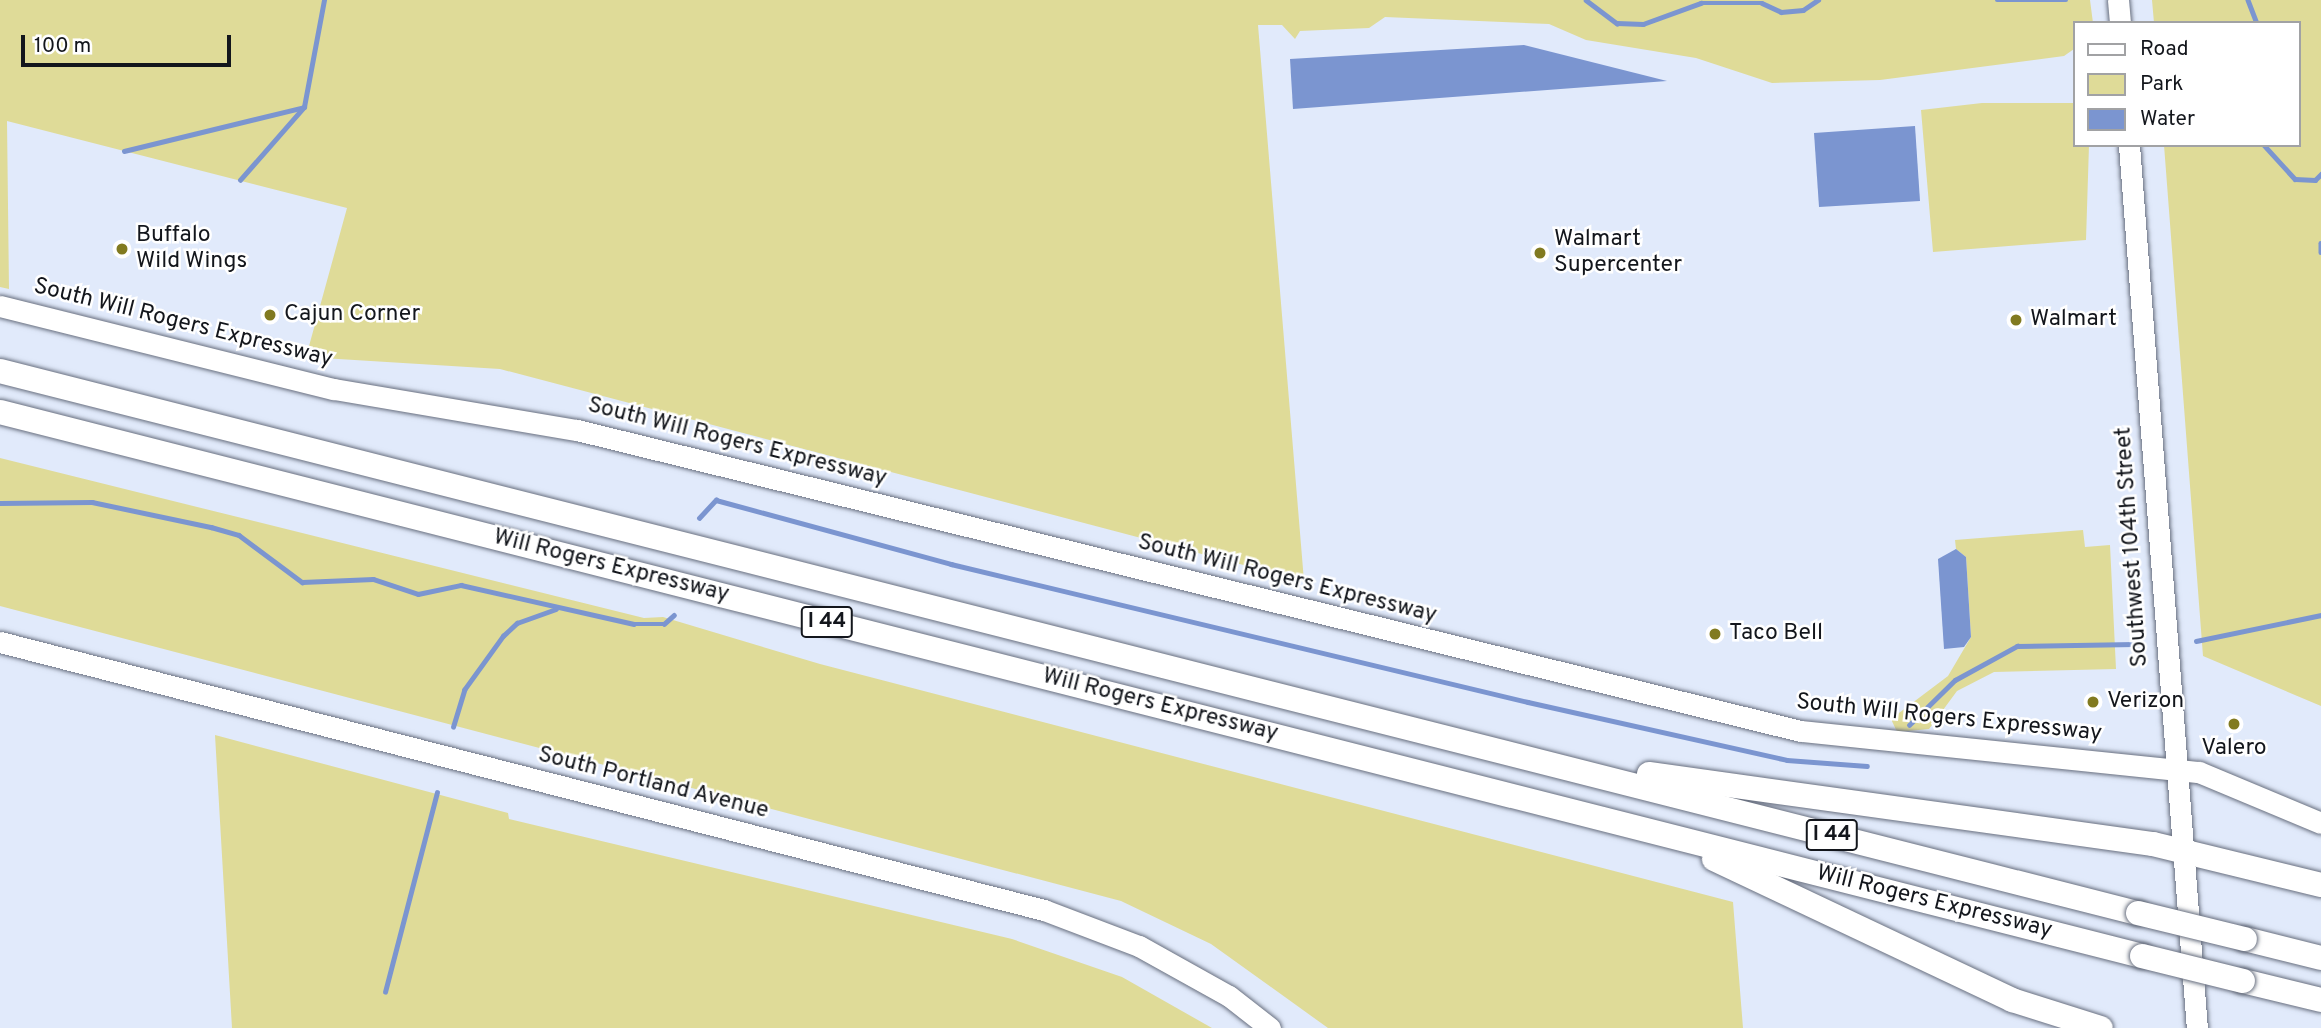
<!DOCTYPE html>
<style>
body{margin:0}
#map{position:relative;width:2321px;height:1028px;overflow:hidden;background:#e1eafb;font-family:Overpass,sans-serif}
div>[style]{position:absolute}
.green>*{inset:0;background:#dfdb98}
.water>*{inset:0;background:#7b95d0}
.stream>*{height:4.5px;margin:-2.25px;padding:0 2.25px;transform-origin:2.25px;border-radius:2.25px;background:#7b95d0}
.roads{filter:drop-shadow(0 0 2px #686f7f) drop-shadow(0 0 2px #686f7f)}
.major>*{height:21px;margin:-10.5px;padding:0 10.5px;transform-origin:10.5px;border-radius:10.5px;background:#fff}
.highway>*{height:24px;margin:-12px;padding:0 12px;transform-origin:12px;border-radius:12px;background:#fff}
.bridges{filter:drop-shadow(0 0 2px #686f7f) drop-shadow(0 0 2px #686f7f)}
.highway-bridge>*{height:24px;margin:-12px;padding:0 12px;transform-origin:12px;border-radius:12px;background:#fff}
.dots>*{width:19px;height:19px;translate:-50% -50%;box-sizing:border-box;border:4px solid #fff;border-radius:50%}
span{translate:-50% -50%;white-space:nowrap;text-align:center;line-height:1.15;-webkit-text-stroke:5px #fff;paint-order:stroke}
.shield-label span{padding:2px 5px;background:#fff;border:2px solid;border-radius:5px;-webkit-text-stroke-width:0}
.shield-label{font-size:21px;color:#13161c;font-weight:700}
.poi-label{font-size:23px;color:#13161c}
.left{translate:0 -50%;text-align:left}
.street-label{font-size:23px;color:#13161c}
.legend{position:absolute;left:2073px;top:21px;width:228px;height:126px;box-sizing:border-box;background:#fff;border:2px solid #a1a2a4;margin:0;padding:9px 12px;list-style:none;font-size:21px;color:#13161c}
.legend li{display:flex;align-items:center;gap:14px;height:35px}
.legend b{width:35px;border:2px solid #a1a2a4}
.scale{position:absolute;left:21px;top:35px;width:210px;height:32px;box-sizing:border-box;border:4px solid #13161c;border-top:0;padding-left:9px;font-size:21px;line-height:24px;white-space:nowrap;color:#13161c;-webkit-text-stroke:5px #fff;paint-order:stroke}
</style>
<div id="map">
<div class="green">
<i style="clip-path:polygon(0 0,2090px 0,2093px 23px,2074px 23px,2074px 49px,2064px 56px,1880px 80px,1772px 83px,1696px 58px,1586px 40px,1549px 24px,1385px 17px,1369px 28px,1300px 31px,1295px 39px,1282px 25px,1258px 25px,1304px 581px,500px 369px,306px 357px,347px 208px,7px 121px,9px 289px,0 287px)"></i>
<i style="clip-path:polygon(2152px 0,2321px 0,2321px 706px,2203px 656px,2164px 145px,2298px 145px,2298px 23px,2154px 23px)"></i>
<i style="clip-path:polygon(1982px 103px,2074px 103px,2074px 145px,2089px 145px,2086px 240px,1933px 252px,1921px 110px)"></i>
<i style="clip-path:polygon(0 458px,644px 618px,663px 617px,820px 664px,1733px 902px,1743px 1028px,1328px 1028px,1211px 944px,1121px 901px,0 606px)"></i>
<i style="clip-path:polygon(2083px 530px,2085px 547px,2110px 545px,2116px 669px,1994px 672px,1957px 691px,1929px 729px,1897px 732px,1891px 719px,1948px 676px,1971px 637px,1966px 557px,1956px 549px,1955px 540px)"></i>
<i style="clip-path:polygon(215px 735px,508px 813px,509px 819px,1012px 939px,1122px 977px,1212px 1028px,232px 1028px)"></i>
</div>
<div class="water">
<i style="clip-path:polygon(1524px 45px,1667px 81px,1293px 109px,1290px 59px)"></i>
<i style="clip-path:polygon(1915px 126px,1920px 201px,1819px 207px,1814px 133px)"></i>
<i style="clip-path:polygon(1956px 549px,1966px 557px,1971px 637px,1964px 647px,1944px 649px,1938px 559px)"></i>
</div>
<div class="stream">
<i style="left:1586px;top:0;width:39px;rotate:37deg"></i>
<i style="left:1617px;top:23px;width:26px;rotate:2deg"></i>
<i style="left:1643px;top:24px;width:62px;rotate:-19.9deg"></i>
<i style="left:1701px;top:3px;width:61px"></i>
<i style="left:1762px;top:3px;width:21px;rotate:25deg"></i>
<i style="left:1781px;top:12px;width:22px;rotate:-5deg"></i>
<i style="left:1803px;top:10px;width:18px;rotate:-34deg"></i>
<i style="left:1997px;top:0;width:69px"></i>
<i style="left:2248px;top:0;width:25px;rotate:69deg"></i>
<i style="left:2264px;top:145px;width:46px;rotate:47.6deg"></i>
<i style="left:2295px;top:179px;width:20px;rotate:3deg"></i>
<i style="left:2315px;top:180px;width:8px;rotate:-45deg"></i>
<i style="left:124px;top:151px;width:185px;rotate:-13.7deg"></i>
<i style="left:304px;top:107px;width:109px;rotate:-79.4deg"></i>
<i style="left:240px;top:180px;width:97px;rotate:-48.8deg"></i>
<i style="left:2321px;top:243px;width:9px;rotate:90deg"></i>
<i style="left:0;top:503px;width:92px;rotate:-0.6deg"></i>
<i style="left:92px;top:502px;width:122px;rotate:11.9deg"></i>
<i style="left:211px;top:527px;width:29px;rotate:16deg"></i>
<i style="left:239px;top:535px;width:79px;rotate:36.7deg"></i>
<i style="left:302px;top:582px;width:71px;rotate:-2.4deg"></i>
<i style="left:373px;top:579px;width:47px;rotate:18.4deg"></i>
<i style="left:418px;top:594px;width:44px;rotate:-11.8deg"></i>
<i style="left:461px;top:585px;width:177px;rotate:12.7deg"></i>
<i style="left:634px;top:624px;width:30px"></i>
<i style="left:664px;top:624px;width:13px;rotate:-42deg"></i>
<i style="left:699px;top:518px;width:25px;rotate:-47deg"></i>
<i style="left:716px;top:500px;width:244px;rotate:15.2deg"></i>
<i style="left:951px;top:564px;width:593px;rotate:13.45deg"></i>
<i style="left:1528px;top:702px;width:265px;rotate:12.6deg"></i>
<i style="left:1787px;top:760px;width:80px;rotate:4.3deg"></i>
<i style="left:2196px;top:641px;width:128px;rotate:-11.7deg"></i>
<i style="left:1909px;top:725px;width:64px;rotate:-44.4deg"></i>
<i style="left:1955px;top:680px;width:71px;rotate:-28.7deg"></i>
<i style="left:2017px;top:646px;width:117px;rotate:-1deg"></i>
<i style="left:453px;top:727px;width:39px;rotate:-73deg"></i>
<i style="left:464px;top:690px;width:67px;rotate:-54.2deg"></i>
<i style="left:503px;top:636px;width:19px;rotate:-43deg"></i>
<i style="left:517px;top:623px;width:41px;rotate:-19.7deg"></i>
<i style="left:385px;top:992px;width:206px;rotate:-75.4deg"></i>
</div>
<div class="roads">
<div class="major">
<i style="left:2118px;top:0;width:23px;rotate:85deg"></i>
<i style="left:2129px;top:145px;width:886px;rotate:85.6deg"></i>
<i style="left:0;top:306px;width:344px;rotate:14deg"></i>
<i style="left:334px;top:389px;width:246px;rotate:9.6deg"></i>
<i style="left:577px;top:430px;width:1260px;rotate:13.82deg"></i>
<i style="left:1801px;top:731px;width:400px;rotate:5.9deg"></i>
<i style="left:2199px;top:772px;width:132px;rotate:22.7deg"></i>
<i style="left:0;top:642px;width:1078px;rotate:14.4deg"></i>
<i style="left:1044px;top:910px;width:102px;rotate:20.8deg"></i>
<i style="left:1139px;top:946px;width:103px;rotate:29.1deg"></i>
<i style="left:1229px;top:996px;width:52px;rotate:38deg"></i>
</div>
<div class="highway">
<i style="left:0;top:371px;width:2206px;rotate:14.23deg"></i>
<i style="left:0;top:412px;width:2210px;rotate:14.25deg"></i>
<i style="left:1649px;top:774px;width:509px;rotate:7.91deg"></i>
<i style="left:2153px;top:844px;width:173px;rotate:13.7deg"></i>
<i style="left:1714px;top:859px;width:330px;rotate:25.3deg"></i>
<i style="left:2012px;top:1000px;width:93px;rotate:17.5deg"></i>
<i style="left:2245px;top:939px;width:78px;rotate:14deg"></i>
<i style="left:2243px;top:981px;width:80px;rotate:13.7deg"></i>
</div>
</div>
<div class="bridges">
<div class="highway-bridge">
<i style="left:2138px;top:913px;width:110px;rotate:13.7deg"></i>
<i style="left:2142px;top:956px;width:104px;rotate:13.9deg"></i>
</div>
</div>
<div class="dots">
<i style="left:122px;top:249px;background:#817a20"></i>
<i style="left:1540px;top:253px;background:#817a20"></i>
<i style="left:270px;top:315px;background:#817a20"></i>
<i style="left:2016px;top:320px;background:#817a20"></i>
<i style="left:1715px;top:634px;background:#817a20"></i>
<i style="left:2093px;top:702px;background:#817a20"></i>
<i style="left:2234px;top:724px;background:#817a20"></i>
</div>
<div class="shield-label">
<span style="left:827px;top:622px">I 44</span>
<span style="left:1832px;top:835px">I 44</span>
</div>
<div class="poi-label">
<span class="left" style="left:136px;top:249px">Buffalo<br>Wild Wings</span>
<span class="left" style="left:1554px;top:253px">Walmart<br>Supercenter</span>
<span class="left" style="left:284px;top:315px">Cajun Corner</span>
<span class="left" style="left:2030px;top:320px">Walmart</span>
<span class="left" style="left:1729px;top:634px">Taco Bell</span>
<span class="left" style="left:2107px;top:702px">Verizon</span>
<span style="left:2234px;top:749px">Valero</span>
</div>
<div class="street-label">
<span style="left:183px;top:324px;rotate:14deg">South Will Rogers Expressway</span>
<span style="left:737px;top:443px;rotate:14deg">South Will Rogers Expressway</span>
<span style="left:2133px;top:547px;rotate:-94deg">Southwest 104th Street</span>
<span style="left:611px;top:567px;rotate:14deg">Will Rogers Expressway</span>
<span style="left:1287px;top:580px;rotate:14deg">South Will Rogers Expressway</span>
<span style="left:1160px;top:706px;rotate:14deg">Will Rogers Expressway</span>
<span style="left:1949px;top:719px;rotate:6deg">South Will Rogers Expressway</span>
<span style="left:653px;top:784px;rotate:14deg">South Portland Avenue</span>
<span style="left:1934px;top:903px;rotate:14deg">Will Rogers Expressway</span>
</div>
<ul class="legend">
<li><b style="height:9px;background:#fff"></b>Road</li>
<li><b style="height:19px;background:#dfdb98"></b>Park</li>
<li><b style="height:19px;background:#7b95d0"></b>Water</li>
</ul>
<div class="scale">100 m</div>
</div>
